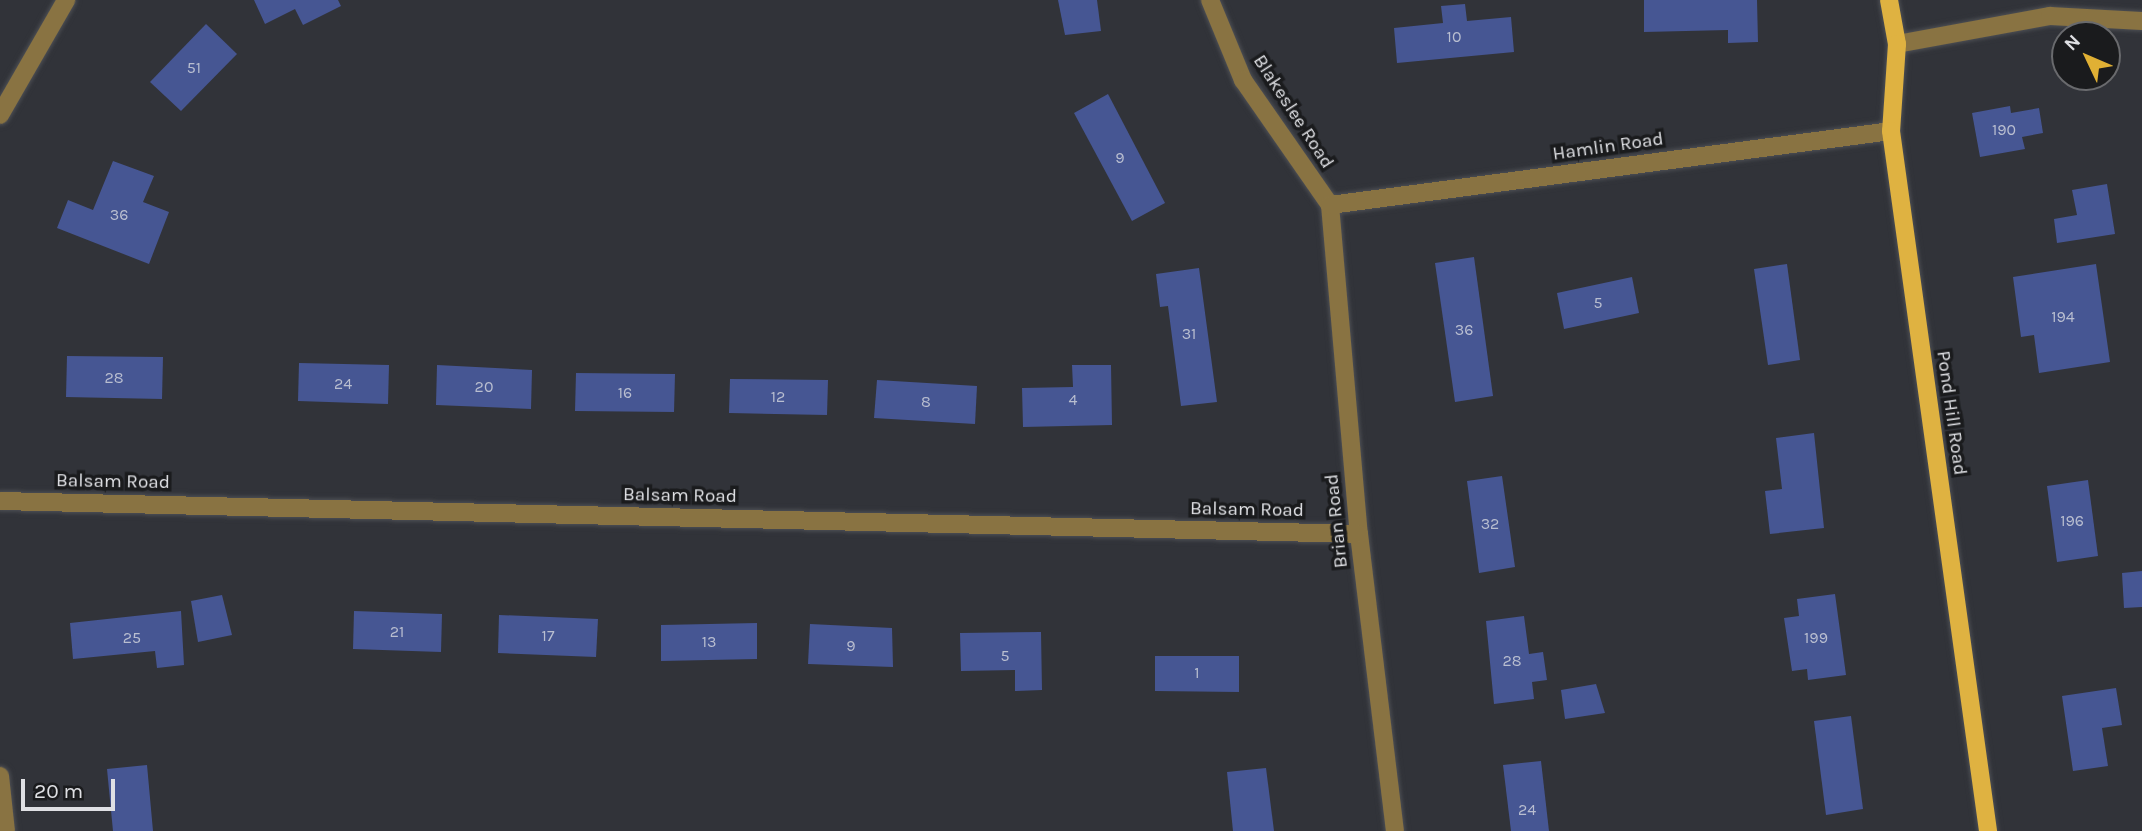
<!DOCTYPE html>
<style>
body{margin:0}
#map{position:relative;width:2142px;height:831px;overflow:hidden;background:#313339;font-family:Karla,sans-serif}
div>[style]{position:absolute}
.building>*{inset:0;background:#465693}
.roads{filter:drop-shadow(0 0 2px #4d4f54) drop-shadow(0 0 2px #4d4f54)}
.minor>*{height:18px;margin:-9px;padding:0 9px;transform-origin:9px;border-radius:9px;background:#897342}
.major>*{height:18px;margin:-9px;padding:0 9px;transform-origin:9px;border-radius:9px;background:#dfb241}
span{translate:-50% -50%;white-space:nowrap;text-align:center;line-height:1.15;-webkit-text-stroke:7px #1a1b1d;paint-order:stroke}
.number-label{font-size:16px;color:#b9bed0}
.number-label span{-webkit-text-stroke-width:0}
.street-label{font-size:19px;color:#dfe0e4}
.north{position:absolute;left:2051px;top:21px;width:70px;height:70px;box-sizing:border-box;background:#1a1b1d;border:2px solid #696a6d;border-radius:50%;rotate:314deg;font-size:19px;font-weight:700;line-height:28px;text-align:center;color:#dfe0e4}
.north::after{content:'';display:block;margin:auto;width:24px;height:32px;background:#e0b034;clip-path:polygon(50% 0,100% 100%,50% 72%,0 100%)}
.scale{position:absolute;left:21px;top:779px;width:94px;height:32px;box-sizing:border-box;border:4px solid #dfe0e4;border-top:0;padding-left:9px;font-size:21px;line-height:24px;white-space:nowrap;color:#dfe0e4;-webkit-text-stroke:5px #1a1b1d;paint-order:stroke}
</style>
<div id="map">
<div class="building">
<i style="clip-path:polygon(254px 0,338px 0,341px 6px,303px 25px,295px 9px,265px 24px)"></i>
<i style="clip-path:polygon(1058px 0,1097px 0,1101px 31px,1065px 35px)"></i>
<i style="clip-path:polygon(1644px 0,1757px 0,1758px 42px,1728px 43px,1728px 30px,1644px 32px)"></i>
<i style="clip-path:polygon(1465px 4px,1467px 21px,1511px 17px,1514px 52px,1397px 63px,1394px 28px,1443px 23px,1441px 6px)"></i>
<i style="clip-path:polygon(206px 24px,237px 54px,181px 111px,150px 82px)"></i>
<i style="clip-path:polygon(1108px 94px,1165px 203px,1132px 221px,1074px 113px)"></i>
<i style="clip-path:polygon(2010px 106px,2011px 113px,2039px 108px,2043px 133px,2022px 137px,2025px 149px,1980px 157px,1972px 113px)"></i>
<i style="clip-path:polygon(113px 161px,154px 176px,143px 202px,169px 212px,149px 264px,57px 228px,68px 200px,93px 210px)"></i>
<i style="clip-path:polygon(2107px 184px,2115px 234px,2057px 243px,2054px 219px,2077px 215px,2072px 190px)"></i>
<i style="clip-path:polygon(1474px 257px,1493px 396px,1455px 402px,1435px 263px)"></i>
<i style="clip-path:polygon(1787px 264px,1800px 360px,1768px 365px,1754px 269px)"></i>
<i style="clip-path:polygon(2096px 264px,2110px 362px,2039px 373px,2034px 335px,2021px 337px,2013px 277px)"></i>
<i style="clip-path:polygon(1199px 268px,1217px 402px,1181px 406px,1168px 306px,1160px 307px,1156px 274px)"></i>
<i style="clip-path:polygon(1632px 277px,1639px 313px,1564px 329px,1557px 293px)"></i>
<i style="clip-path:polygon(67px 356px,163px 357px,162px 399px,66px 397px)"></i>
<i style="clip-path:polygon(299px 363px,389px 365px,388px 404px,298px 401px)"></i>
<i style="clip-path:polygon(437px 365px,532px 370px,531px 409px,436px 405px)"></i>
<i style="clip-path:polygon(1072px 365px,1111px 365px,1112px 425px,1023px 427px,1022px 388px,1073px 387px)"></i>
<i style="clip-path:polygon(576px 373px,675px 374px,674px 412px,575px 411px)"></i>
<i style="clip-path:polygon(730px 379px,828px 380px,827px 415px,729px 413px)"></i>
<i style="clip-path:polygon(877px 380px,977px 386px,975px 424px,874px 418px)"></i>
<i style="clip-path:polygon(1814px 433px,1824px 528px,1770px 534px,1765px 491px,1782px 489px,1776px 438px)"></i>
<i style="clip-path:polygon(1502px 476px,1515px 567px,1479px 573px,1467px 481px)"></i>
<i style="clip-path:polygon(2088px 480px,2098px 556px,2057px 562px,2047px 486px)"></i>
<i style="clip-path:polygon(2142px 571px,2142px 607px,2124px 608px,2122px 573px)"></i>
<i style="clip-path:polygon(1835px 594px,1846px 675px,1808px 680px,1807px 669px,1792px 671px,1784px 618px,1799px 616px,1797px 599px)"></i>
<i style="clip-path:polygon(222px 595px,232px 635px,198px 642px,191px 601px)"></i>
<i style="clip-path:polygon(181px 611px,184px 665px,157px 668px,155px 651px,73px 659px,70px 623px)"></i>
<i style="clip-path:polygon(354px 611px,442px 614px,441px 652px,353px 649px)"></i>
<i style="clip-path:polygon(499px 615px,598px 619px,596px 657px,498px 653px)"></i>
<i style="clip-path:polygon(1524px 616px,1529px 654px,1543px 652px,1547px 680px,1532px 682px,1534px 699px,1494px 704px,1486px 621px)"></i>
<i style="clip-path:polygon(757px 623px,757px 659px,661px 661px,661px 625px)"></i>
<i style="clip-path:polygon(810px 624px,892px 628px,893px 667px,808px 664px)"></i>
<i style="clip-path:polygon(1041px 632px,1042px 690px,1015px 691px,1015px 670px,961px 671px,960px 633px)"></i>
<i style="clip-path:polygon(1155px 656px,1239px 656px,1239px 692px,1155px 691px)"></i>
<i style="clip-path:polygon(1596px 684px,1605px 713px,1565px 719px,1561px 690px)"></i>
<i style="clip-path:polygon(2116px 688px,2122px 725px,2102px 728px,2108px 766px,2073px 771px,2062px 696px)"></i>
<i style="clip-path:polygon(1851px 716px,1863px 809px,1826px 815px,1814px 721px)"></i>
<i style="clip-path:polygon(1541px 761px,1549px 831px,1511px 831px,1503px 765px)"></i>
<i style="clip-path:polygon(147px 765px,153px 831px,113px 831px,107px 769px)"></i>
<i style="clip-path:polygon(1266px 768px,1274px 831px,1233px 831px,1227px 772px)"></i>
</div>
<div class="roads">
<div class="minor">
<i style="left:1210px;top:0;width:87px;rotate:67.6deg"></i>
<i style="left:1243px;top:80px;width:152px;rotate:55.2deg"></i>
<i style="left:1330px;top:205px;width:330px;rotate:85deg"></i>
<i style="left:1359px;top:534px;width:299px;rotate:83.1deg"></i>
<i style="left:1897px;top:44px;width:156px;rotate:-10.4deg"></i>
<i style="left:2050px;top:16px;width:92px;rotate:3.1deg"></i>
<i style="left:0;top:115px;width:133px;rotate:-60.1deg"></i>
<i style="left:1330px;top:205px;width:566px;rotate:-7.51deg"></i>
<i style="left:0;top:501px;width:1359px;rotate:1.39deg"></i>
<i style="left:0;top:776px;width:55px;rotate:83.8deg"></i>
</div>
<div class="major">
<i style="left:1889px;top:0;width:45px;rotate:79.7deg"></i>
<i style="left:1897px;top:44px;width:87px;rotate:93.9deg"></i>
<i style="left:1891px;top:131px;width:707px;rotate:82.11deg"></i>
</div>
</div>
<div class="number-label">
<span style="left:1454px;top:37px">10</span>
<span style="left:194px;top:68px">51</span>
<span style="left:2004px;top:130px">190</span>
<span style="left:1120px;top:158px">9</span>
<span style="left:119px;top:215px">36</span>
<span style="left:1598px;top:303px">5</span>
<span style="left:2063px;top:317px">194</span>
<span style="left:1464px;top:330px">36</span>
<span style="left:1189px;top:334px">31</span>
<span style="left:114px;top:378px">28</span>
<span style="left:343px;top:384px">24</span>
<span style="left:484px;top:387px">20</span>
<span style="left:625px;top:393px">16</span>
<span style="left:778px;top:397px">12</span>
<span style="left:1073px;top:400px">4</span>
<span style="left:926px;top:402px">8</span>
<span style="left:2072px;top:521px">196</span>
<span style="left:1490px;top:524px">32</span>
<span style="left:397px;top:632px">21</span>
<span style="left:548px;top:636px">17</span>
<span style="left:132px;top:638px">25</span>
<span style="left:1816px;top:638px">199</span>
<span style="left:709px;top:642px">13</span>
<span style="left:851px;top:646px">9</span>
<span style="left:1005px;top:656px">5</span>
<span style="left:1512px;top:661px">28</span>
<span style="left:1197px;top:673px">1</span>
<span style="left:1527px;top:810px">24</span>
</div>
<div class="street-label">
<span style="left:1293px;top:112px;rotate:57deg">Blakeslee Road</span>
<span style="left:1608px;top:147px;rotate:-8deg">Hamlin Road</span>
<span style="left:1951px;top:413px;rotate:82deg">Pond Hill Road</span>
<span style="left:113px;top:482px;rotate:1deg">Balsam Road</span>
<span style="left:680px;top:496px;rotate:1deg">Balsam Road</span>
<span style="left:1247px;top:510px;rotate:1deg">Balsam Road</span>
<span style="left:1337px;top:521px;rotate:-96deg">Brian Road</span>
</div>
<div class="north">N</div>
<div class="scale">20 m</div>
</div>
